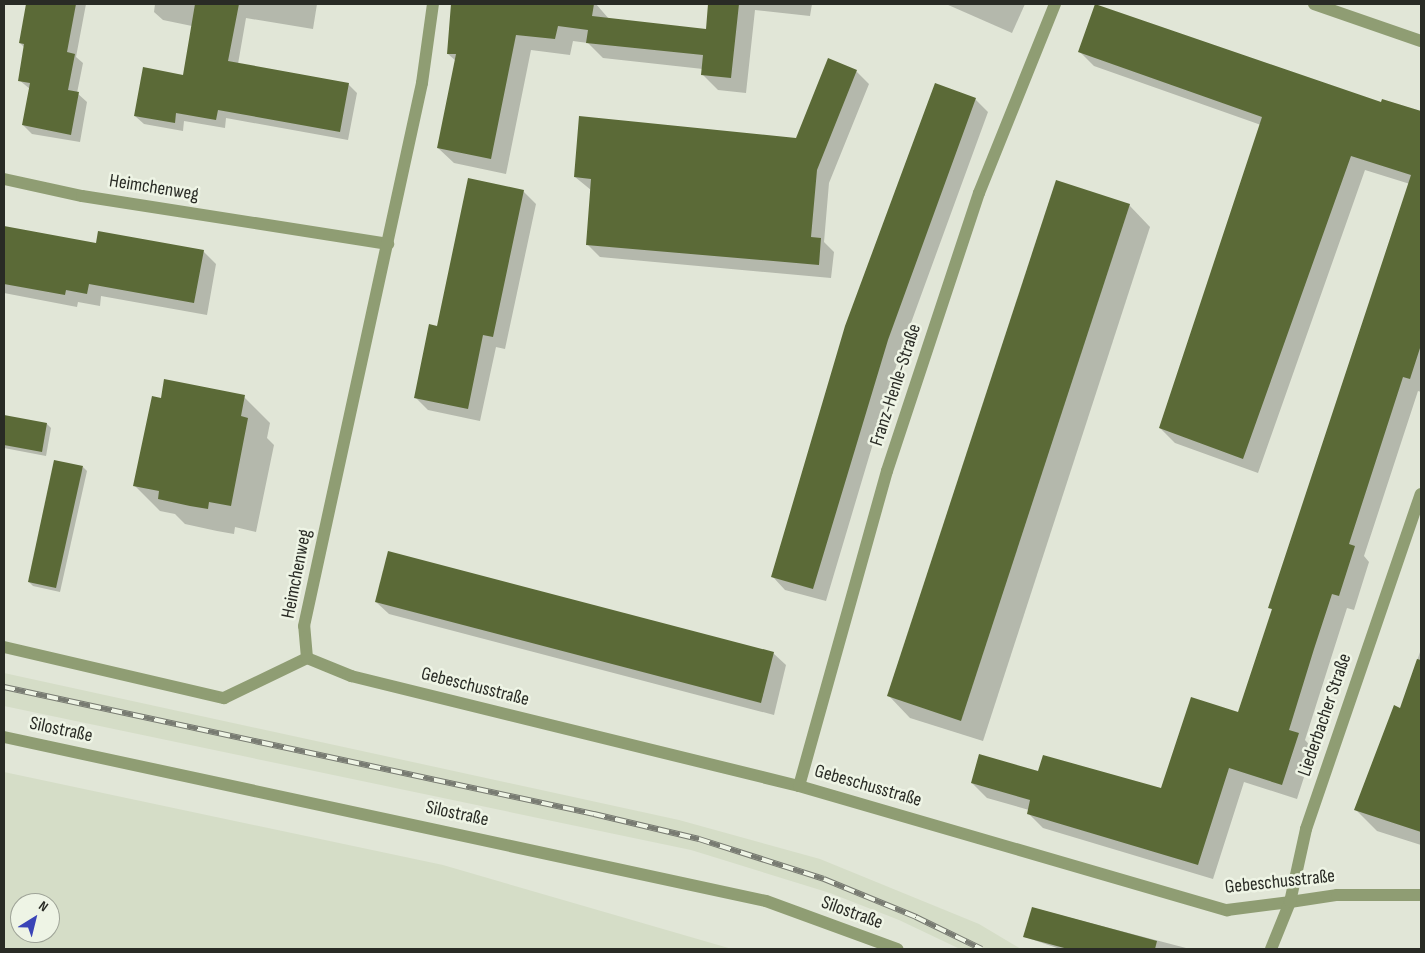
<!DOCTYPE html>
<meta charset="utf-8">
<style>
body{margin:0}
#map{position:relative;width:1425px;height:953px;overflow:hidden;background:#e1e6d7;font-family:"Sofia Sans Condensed",sans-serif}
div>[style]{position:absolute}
.built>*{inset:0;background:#d5ddc7}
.shadow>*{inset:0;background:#0003}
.building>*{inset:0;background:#5b6a37}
.minor>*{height:12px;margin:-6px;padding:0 6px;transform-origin:6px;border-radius:6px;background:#8f9d73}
.tertiary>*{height:12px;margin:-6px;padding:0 6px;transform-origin:6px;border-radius:6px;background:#8f9d73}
.rail>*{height:5.5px;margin-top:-2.75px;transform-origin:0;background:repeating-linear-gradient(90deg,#eef4e5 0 11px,#787b72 0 22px);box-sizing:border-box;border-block:1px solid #787b72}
span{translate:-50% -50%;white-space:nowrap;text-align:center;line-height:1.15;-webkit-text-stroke:5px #eef4e5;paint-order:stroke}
.street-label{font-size:19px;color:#292b25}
.frame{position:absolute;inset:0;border:5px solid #292b25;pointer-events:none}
.north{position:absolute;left:10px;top:893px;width:50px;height:50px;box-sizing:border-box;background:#eef4e5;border:1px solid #9fa498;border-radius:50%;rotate:36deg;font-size:14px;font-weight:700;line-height:20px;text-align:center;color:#292b25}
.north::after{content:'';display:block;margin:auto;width:18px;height:22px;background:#3a44b7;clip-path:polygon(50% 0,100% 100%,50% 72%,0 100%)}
</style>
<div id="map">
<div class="built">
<i style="clip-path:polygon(4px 673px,679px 820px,820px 859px,979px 924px,1021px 949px,960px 949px,899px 920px,830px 893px,691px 850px,4px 706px)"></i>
<i style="clip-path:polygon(evenodd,4px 772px,443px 865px,732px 949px,4px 949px,4px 772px,20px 903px,50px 903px,50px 933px,20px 933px,20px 903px)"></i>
</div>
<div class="shadow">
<i style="clip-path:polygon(27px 4px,86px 4px,76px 57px,83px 63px,77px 93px,87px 102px,80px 142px,32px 134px,23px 125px,30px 89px,19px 80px,25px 48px,20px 43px)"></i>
<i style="clip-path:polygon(155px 4px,317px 4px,313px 29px,246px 18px,238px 64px,348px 84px,357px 93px,348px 140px,226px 118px,225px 128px,184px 121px,183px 131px,144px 124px,135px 116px,184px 76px,192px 26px,163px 20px,154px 12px)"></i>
<i style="clip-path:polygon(452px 4px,596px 4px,609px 19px,707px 30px,709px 4px,812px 4px,810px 16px,755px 10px,746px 93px,718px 90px,702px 74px,703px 69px,603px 58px,588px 43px,573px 41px,570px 55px,531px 50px,506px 174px,454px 163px,438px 148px,456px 61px,448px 54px)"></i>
<i style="clip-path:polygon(946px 4px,1025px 4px,1012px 33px)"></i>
<i style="clip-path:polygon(1079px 51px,1382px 104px,1383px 100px,1421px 112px,1421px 392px,1418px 391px,1364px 556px,1369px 562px,1354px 610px,1347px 608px,1305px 740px,1313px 749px,1297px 799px,1244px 782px,1213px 879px,1043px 828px,1028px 813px,1029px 810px,987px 798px,972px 783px,1162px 790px,1239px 714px,1273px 611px,1270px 607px,1410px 184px,1365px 170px,1258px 473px,1175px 443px,1160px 428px,1261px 125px,1094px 66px)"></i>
<i style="clip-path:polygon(856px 71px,869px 84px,829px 183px,824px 242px,834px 252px,831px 278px,600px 257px,587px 244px,591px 190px,575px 177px,797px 139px)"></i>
<i style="clip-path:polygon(975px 99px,988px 112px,900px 353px,826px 601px,785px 590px,773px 577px)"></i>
<i style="clip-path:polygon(523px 191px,536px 204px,505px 349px,496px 347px,480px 421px,428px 410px,415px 397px,438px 327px)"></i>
<i style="clip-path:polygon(1129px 205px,1150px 227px,983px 741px,910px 718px,889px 696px)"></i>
<i style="clip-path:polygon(4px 227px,97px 245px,203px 251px,216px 264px,207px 315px,101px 296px,100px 306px,78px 302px,77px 307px,4px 293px)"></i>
<i style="clip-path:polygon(244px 397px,270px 423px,267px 438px,274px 445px,256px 532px,235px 527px,234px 534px,217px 531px,185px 524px,175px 514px,160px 511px,134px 485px,162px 400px)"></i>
<i style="clip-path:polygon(4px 416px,47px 424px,51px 428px,46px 456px,4px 448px)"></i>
<i style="clip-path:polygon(83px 467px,87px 471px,60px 592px,33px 586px,29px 582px)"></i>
<i style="clip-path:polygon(376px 602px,773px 653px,786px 665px,774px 715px,389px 614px)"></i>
<i style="clip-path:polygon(1421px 649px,1421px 845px,1377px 831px,1356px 810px,1401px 709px)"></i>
<i style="clip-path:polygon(1033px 908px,1186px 948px,1187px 949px,1060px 949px,1025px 937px)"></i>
</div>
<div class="building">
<i style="clip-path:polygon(26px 4px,76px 4px,67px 52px,75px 54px,68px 90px,79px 92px,71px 135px,22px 125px,30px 83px,18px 81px,24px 44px,19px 43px)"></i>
<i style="clip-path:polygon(195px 4px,239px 4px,228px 61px,349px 83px,340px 132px,218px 110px,216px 120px,176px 113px,175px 123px,134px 116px,143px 67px,183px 75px)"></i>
<i style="clip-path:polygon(451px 4px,594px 4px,592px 16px,706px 29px,708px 4px,739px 4px,731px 78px,701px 75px,703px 55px,586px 43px,588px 30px,558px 26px,555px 39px,516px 35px,491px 159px,437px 148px,456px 54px,447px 54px)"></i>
<i style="clip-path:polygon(1095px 4px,1381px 102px,1382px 99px,1421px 111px,1421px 345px,1410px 379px,1403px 377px,1349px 544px,1355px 546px,1339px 596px,1332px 594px,1314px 649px,1289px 730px,1299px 733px,1282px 785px,1229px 768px,1198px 865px,1027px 814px,1030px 800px,971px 783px,979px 754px,1038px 771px,1043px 755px,1161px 788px,1191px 697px,1238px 712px,1272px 609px,1268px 608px,1411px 175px,1351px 156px,1243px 459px,1159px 428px,1262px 117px,1078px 52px)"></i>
<i style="clip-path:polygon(828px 58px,857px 70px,817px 170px,811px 237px,821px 238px,819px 265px,586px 245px,591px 179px,574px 177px,579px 116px,796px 138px)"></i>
<i style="clip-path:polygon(935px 83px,976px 98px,888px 340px,813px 589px,771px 577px,845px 326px)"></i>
<i style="clip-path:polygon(468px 178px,524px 190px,493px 337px,483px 335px,468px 409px,414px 398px,429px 324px,437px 326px)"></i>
<i style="clip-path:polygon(1056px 180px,1130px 204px,961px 721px,887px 696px)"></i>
<i style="clip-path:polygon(4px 226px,96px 243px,98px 231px,204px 250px,194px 303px,89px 284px,87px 294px,66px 290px,65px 295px,4px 284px)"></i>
<i style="clip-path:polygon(164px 379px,245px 395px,241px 416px,248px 418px,231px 506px,209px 502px,208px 509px,190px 506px,158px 499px,159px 491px,133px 486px,152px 396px,161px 398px)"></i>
<i style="clip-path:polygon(4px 415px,47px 423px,42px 452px,4px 445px)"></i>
<i style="clip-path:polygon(54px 460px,83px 466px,56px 588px,28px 582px)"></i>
<i style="clip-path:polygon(388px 551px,774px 652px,761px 703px,375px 602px)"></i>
<i style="clip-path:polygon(1417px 659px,1421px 660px,1421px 832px,1354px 810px,1394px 705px,1400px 708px)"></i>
<i style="clip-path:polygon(1032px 907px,1157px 941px,1155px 949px,1068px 949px,1023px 937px)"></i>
</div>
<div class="minor">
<i style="left:1314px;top:4px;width:113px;rotate:19.1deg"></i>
<i style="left:4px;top:179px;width:80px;rotate:12.3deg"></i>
<i style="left:82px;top:196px;width:310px;rotate:8.9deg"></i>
<i style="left:4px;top:647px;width:226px;rotate:13.1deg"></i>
<i style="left:224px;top:698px;width:92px;rotate:-25.7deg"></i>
<i style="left:307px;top:658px;width:48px;rotate:22.2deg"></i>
<i style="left:351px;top:676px;width:461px;rotate:13.8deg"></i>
<i style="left:799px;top:786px;width:446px;rotate:16.2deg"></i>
<i style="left:1227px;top:910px;width:64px;rotate:-7.2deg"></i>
<i style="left:307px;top:658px;width:32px;rotate:-95deg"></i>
<i style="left:304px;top:626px;width:556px;rotate:-77.74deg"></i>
<i style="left:422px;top:83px;width:80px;rotate:-82.1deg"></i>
<i style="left:4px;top:737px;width:779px;rotate:12.15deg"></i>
<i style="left:766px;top:901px;width:140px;rotate:20.1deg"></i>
<i style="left:799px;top:786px;width:327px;rotate:-74.4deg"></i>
<i style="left:887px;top:471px;width:293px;rotate:-71.7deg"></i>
<i style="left:979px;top:193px;width:204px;rotate:-68.1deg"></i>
</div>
<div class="tertiary">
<i style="left:1290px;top:902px;width:48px;rotate:-8.5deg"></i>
<i style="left:1337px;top:895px;width:84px"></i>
<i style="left:1271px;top:949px;width:51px;rotate:-68deg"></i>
<i style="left:1290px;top:902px;width:75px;rotate:-77.6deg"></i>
<i style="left:1306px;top:829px;width:354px;rotate:-71.1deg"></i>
</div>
<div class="rail">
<i style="left:4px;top:687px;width:604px;rotate:12.15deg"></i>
<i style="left:594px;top:814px;width:108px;rotate:13.4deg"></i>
<i style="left:699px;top:839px;width:131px;rotate:17.7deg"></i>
<i style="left:824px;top:879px;width:100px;rotate:22.4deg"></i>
<i style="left:916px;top:917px;width:73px;rotate:25.9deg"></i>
</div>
<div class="street-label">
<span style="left:154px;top:188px;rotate:9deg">Heimchenweg</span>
<span style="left:896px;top:385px;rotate:-72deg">Franz-Henle-Straße</span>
<span style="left:297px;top:574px;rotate:-79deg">Heimchenweg</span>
<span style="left:475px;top:687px;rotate:14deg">Gebeschusstraße</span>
<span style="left:1325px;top:715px;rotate:-71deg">Liederbacher Straße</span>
<span style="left:61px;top:730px;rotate:12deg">Silostraße</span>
<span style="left:868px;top:786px;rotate:16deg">Gebeschusstraße</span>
<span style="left:457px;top:814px;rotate:12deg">Silostraße</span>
<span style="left:1280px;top:882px;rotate:-6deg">Gebeschusstraße</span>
<span style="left:852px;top:913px;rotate:20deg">Silostraße</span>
</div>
<div class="frame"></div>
<div class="north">N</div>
</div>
